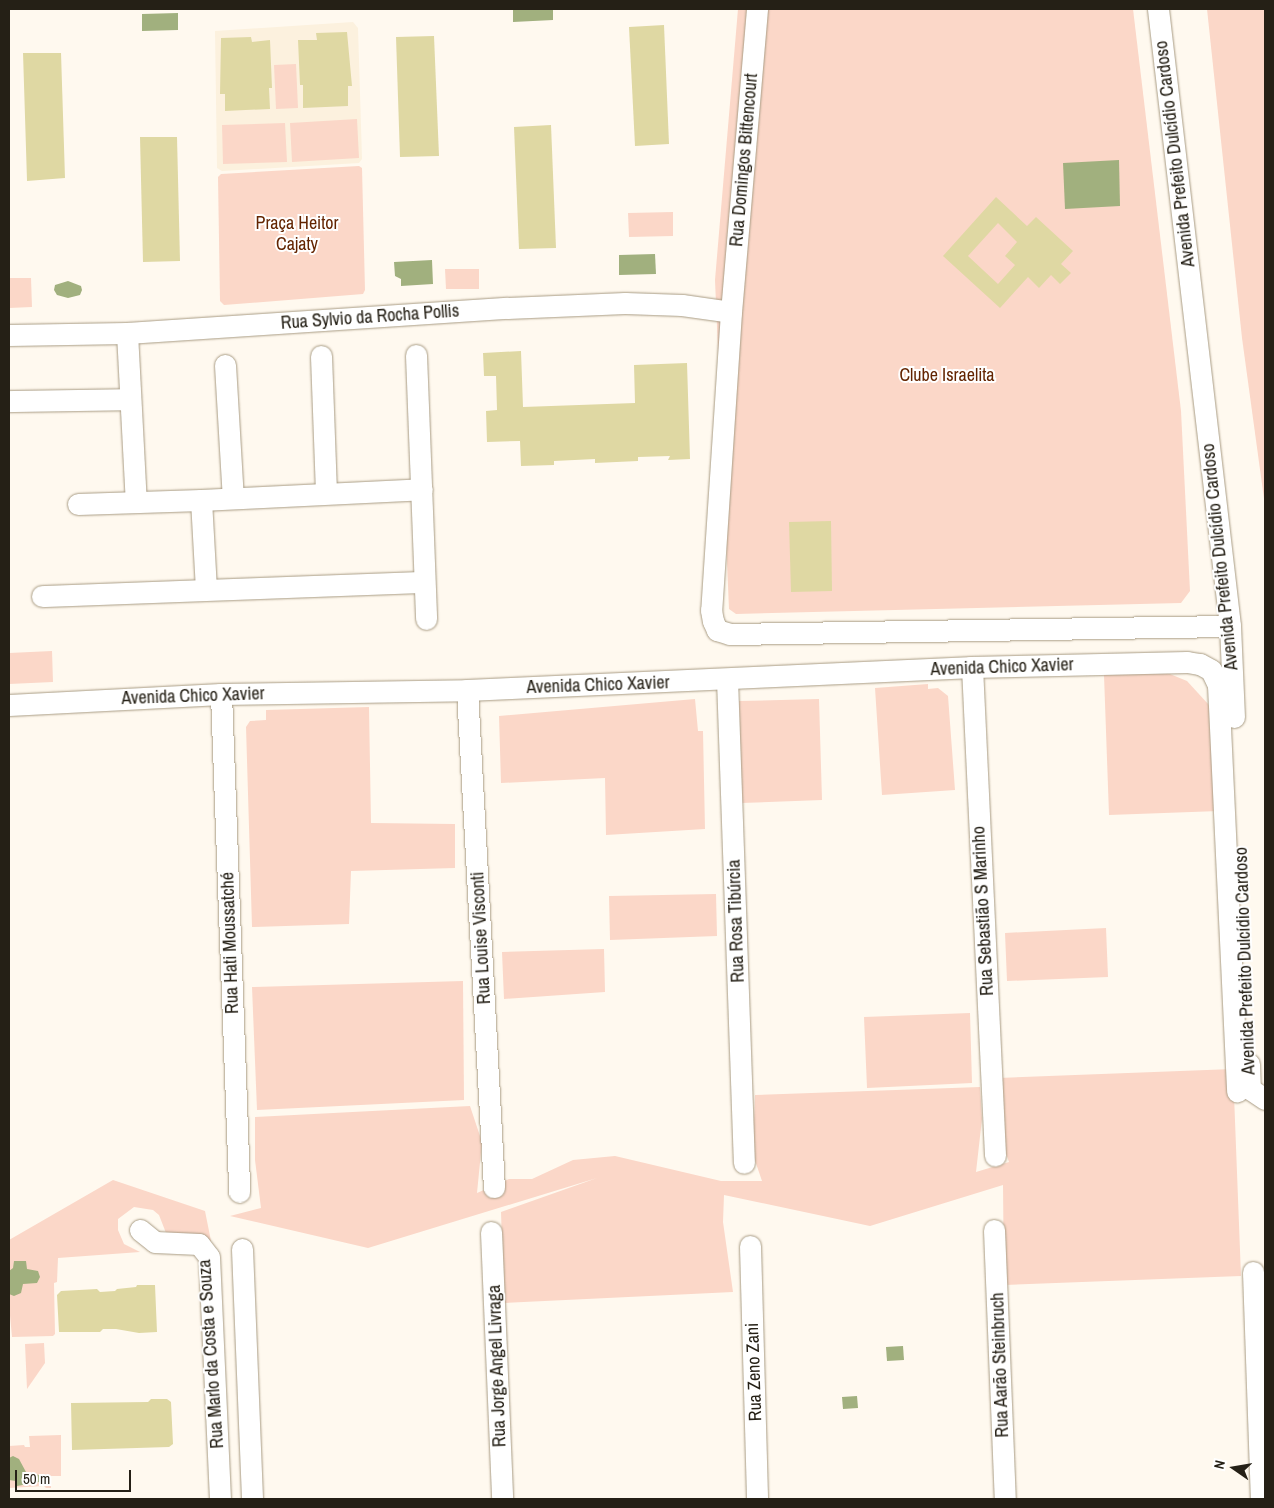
<!DOCTYPE html>
<meta charset="utf-8">
<style>
body{margin:0}
#map{position:relative;width:1274px;height:1508px;overflow:hidden;background:#fff9ef;font-family:"Archivo Narrow",sans-serif}
div>[style]{position:absolute}
.built>*{inset:0;background:#fcf1de}
.green>*{inset:0;background:#fbd7c8}
.water>*{inset:0;background:#a1b07e}
.building>*{inset:0;background:#dfd8a3}
.roads{filter:drop-shadow(0 0 1px #a99c84) drop-shadow(0 0 1px #a99c84)}
.minor>*{height:21px;margin:-10.5px;padding:0 10.5px;transform-origin:10.5px;border-radius:10.5px;background:#fff}
span{translate:-50% -50%;white-space:nowrap;text-align:center;line-height:1.15;-webkit-text-stroke:4px #fff;paint-order:stroke}
.street-label{font-size:18px;color:#252016}
.park-label{font-size:18px;color:#632401}
.frame{position:absolute;inset:0;border:10px solid #252016;pointer-events:none}
.north{position:absolute;left:1209px;top:1443px;width:50px;height:50px;-webkit-text-stroke:4px #fff;paint-order:stroke;rotate:283deg;font-size:14px;font-weight:700;line-height:20px;text-align:center;color:#252016}
.north::after{content:'';display:block;margin:auto;width:18px;height:22px;background:#252016;clip-path:polygon(50% 0,100% 100%,50% 72%,0 100%)}
.scale{position:absolute;left:15px;top:1470px;width:116px;height:22px;box-sizing:border-box;border:2px solid #252016;border-top:0;padding-left:6px;font-size:15px;line-height:18px;white-space:nowrap;color:#252016;-webkit-text-stroke:4px #fff;paint-order:stroke}
</style>
<div id="map">
<div class="built">
<i style="clip-path:polygon(353px 22px,358px 28px,362px 159px,359px 163px,222px 171px,217px 168px,215px 31px)"></i>
</div>
<div class="green">
<i style="clip-path:polygon(738px 9px,1133px 9px,1181px 411px,1190px 591px,1181px 603px,736px 614px,729px 609px,715px 280px)"></i>
<i style="clip-path:polygon(1207px 9px,1265px 9px,1265px 506px,1242px 338px)"></i>
<i style="clip-path:polygon(296px 64px,298px 108px,276px 109px,274px 65px)"></i>
<i style="clip-path:polygon(357px 119px,359px 158px,292px 162px,290px 123px)"></i>
<i style="clip-path:polygon(285px 123px,287px 162px,223px 164px,222px 125px)"></i>
<i style="clip-path:polygon(359px 166px,362px 168px,365px 290px,363px 294px,224px 305px,220px 301px,218px 177px,221px 174px)"></i>
<i style="clip-path:polygon(673px 212px,673px 236px,629px 237px,628px 213px)"></i>
<i style="clip-path:polygon(445px 269px,479px 269px,479px 289px,446px 289px)"></i>
<i style="clip-path:polygon(9px 278px,31px 278px,32px 307px,9px 308px)"></i>
<i style="clip-path:polygon(52px 651px,53px 682px,9px 684px,9px 653px)"></i>
<i style="clip-path:polygon(1160px 670px,1187px 681px,1209px 705px,1219px 811px,1109px 815px,1104px 675px)"></i>
<i style="clip-path:polygon(928px 684px,928px 689px,938px 688px,948px 696px,955px 790px,882px 795px,875px 688px)"></i>
<i style="clip-path:polygon(695px 699px,698px 731px,703px 731px,705px 829px,606px 835px,605px 778px,501px 783px,499px 716px)"></i>
<i style="clip-path:polygon(819px 699px,822px 800px,741px 803px,739px 701px)"></i>
<i style="clip-path:polygon(369px 707px,371px 823px,455px 824px,455px 868px,351px 871px,349px 924px,252px 927px,246px 727px,250px 721px,266px 720px,266px 710px)"></i>
<i style="clip-path:polygon(716px 894px,717px 936px,610px 940px,609px 896px)"></i>
<i style="clip-path:polygon(1106px 928px,1108px 977px,1007px 981px,1005px 933px)"></i>
<i style="clip-path:polygon(604px 949px,605px 992px,504px 999px,502px 952px)"></i>
<i style="clip-path:polygon(463px 981px,464px 1100px,257px 1110px,252px 987px)"></i>
<i style="clip-path:polygon(970px 1013px,972px 1083px,867px 1088px,864px 1017px)"></i>
<i style="clip-path:polygon(1233px 1069px,1241px 1276px,1004px 1285px,1003px 1185px,870px 1226px,724px 1195px,723px 1222px,733px 1292px,504px 1303px,501px 1212px,597px 1178px,368px 1248px,230px 1216px,261px 1208px,255px 1160px,255px 1117px,470px 1106px,482px 1142px,477px 1193px,509px 1179px,532px 1179px,573px 1160px,615px 1156px,721px 1181px,762px 1181px,746px 1134px,746px 1122px,754px 1119px,755px 1095px,980px 1087px,982px 1119px,976px 1172px,1009px 1162px,999px 1133px,998px 1078px)"></i>
<i style="clip-path:polygon(113px 1180px,205px 1211px,211px 1241px,166px 1233px,159px 1215px,153px 1210px,134px 1207px,118px 1219px,118px 1230px,124px 1244px,140px 1252px,58px 1258px,57px 1282px,54px 1283px,55px 1334px,53px 1336px,12px 1337px,9px 1305px,9px 1240px)"></i>
<i style="clip-path:polygon(44px 1343px,45px 1363px,27px 1389px,25px 1344px)"></i>
<i style="clip-path:polygon(61px 1435px,61px 1476px,51px 1476px,51px 1488px,46px 1488px,44px 1486px,9px 1488px,9px 1446px,24px 1445px,25px 1447px,30px 1447px,29px 1436px)"></i>
</div>
<div class="water">
<i style="clip-path:polygon(513px 9px,553px 9px,553px 20px,513px 22px)"></i>
<i style="clip-path:polygon(178px 13px,178px 30px,142px 31px,142px 14px)"></i>
<i style="clip-path:polygon(1119px 160px,1120px 206px,1065px 209px,1063px 163px)"></i>
<i style="clip-path:polygon(655px 254px,656px 274px,619px 275px,619px 255px)"></i>
<i style="clip-path:polygon(432px 260px,433px 284px,401px 286px,401px 279px,395px 276px,394px 262px)"></i>
<i style="clip-path:polygon(68px 281px,81px 286px,82px 290px,80px 295px,68px 298px,57px 295px,54px 290px,55px 285px)"></i>
<i style="clip-path:polygon(14px 1261px,26px 1261px,27px 1269px,38px 1271px,40px 1277px,37px 1283px,23px 1284px,21px 1293px,14px 1296px,9px 1294px,9px 1271px,13px 1268px)"></i>
<i style="clip-path:polygon(903px 1346px,904px 1360px,887px 1361px,886px 1347px)"></i>
<i style="clip-path:polygon(857px 1396px,858px 1408px,843px 1409px,842px 1397px)"></i>
<i style="clip-path:polygon(13px 1456px,19px 1459px,26px 1472px,39px 1475px,39px 1482px,17px 1486px,16px 1481px,9px 1480px,9px 1458px)"></i>
</div>
<div class="building">
<i style="clip-path:polygon(664px 25px,669px 144px,635px 146px,629px 27px)"></i>
<i style="clip-path:polygon(347px 32px,352px 86px,348px 86px,348px 106px,303px 108px,303px 85px,300px 85px,298px 40px,317px 40px,316px 33px)"></i>
<i style="clip-path:polygon(434px 36px,439px 156px,400px 157px,396px 37px)"></i>
<i style="clip-path:polygon(251px 37px,252px 42px,270px 40px,272px 88px,269px 88px,270px 109px,225px 111px,225px 94px,220px 94px,221px 38px)"></i>
<i style="clip-path:polygon(23px 53px,61px 53px,65px 178px,27px 181px)"></i>
<i style="clip-path:polygon(551px 125px,556px 248px,519px 249px,514px 127px)"></i>
<i style="clip-path:polygon(140px 137px,177px 137px,180px 261px,143px 262px)"></i>
<i style="clip-path:polygon(evenodd,996px 197px,1027px 226px,1036px 217px,1073px 251px,1061px 264px,1071px 273px,1060px 284px,1051px 275px,1039px 288px,1028px 277px,1000px 308px,943px 256px,996px 197px,998px 223px,1017px 242px,1005px 256px,1015px 265px,998px 284px,968px 256px,998px 223px)"></i>
<i style="clip-path:polygon(521px 351px,523px 407px,635px 403px,634px 365px,687px 363px,690px 459px,668px 460px,670px 456px,638px 457px,638px 461px,595px 463px,595px 459px,554px 461px,554px 465px,521px 466px,520px 441px,487px 442px,486px 411px,497px 410px,496px 376px,484px 376px,483px 353px)"></i>
<i style="clip-path:polygon(831px 521px,832px 591px,791px 592px,789px 522px)"></i>
<i style="clip-path:polygon(137px 1285px,155px 1285px,157px 1332px,139px 1333px,116px 1329px,103px 1329px,100px 1332px,59px 1332px,57px 1295px,61px 1291px,97px 1289px,100px 1292px,115px 1291px,117px 1289px,136px 1287px)"></i>
<i style="clip-path:polygon(151px 1399px,167px 1399px,171px 1402px,173px 1444px,169px 1447px,72px 1450px,71px 1403px,148px 1402px)"></i>
</div>
<div class="roads">
<div class="minor">
<i style="left:757px;top:9px;width:304px;rotate:94.9deg"></i>
<i style="left:731px;top:312px;width:299px;rotate:93.8deg"></i>
<i style="left:711px;top:610px;width:11px;rotate:80deg"></i>
<i style="left:713px;top:621px;width:10px;rotate:66deg"></i>
<i style="left:717px;top:630px;width:14px;rotate:17deg"></i>
<i style="left:730px;top:634px;width:500px;rotate:-0.92deg"></i>
<i style="left:1158px;top:9px;width:621px;rotate:83.34deg"></i>
<i style="left:1230px;top:626px;width:91px;rotate:87.5deg"></i>
<i style="left:127px;top:333px;width:169px;rotate:87deg"></i>
<i style="left:9px;top:335px;width:118px;rotate:-1deg"></i>
<i style="left:127px;top:333px;width:381px;rotate:-3.8deg"></i>
<i style="left:507px;top:308px;width:118px;rotate:-2.4deg"></i>
<i style="left:625px;top:303px;width:57px;rotate:2deg"></i>
<i style="left:682px;top:305px;width:49px;rotate:8.1deg"></i>
<i style="left:416px;top:355px;width:264px;rotate:87.8deg"></i>
<i style="left:321px;top:356px;width:137px;rotate:87.9deg"></i>
<i style="left:225px;top:365px;width:133px;rotate:86.6deg"></i>
<i style="left:9px;top:401px;width:121px;rotate:-0.9deg"></i>
<i style="left:201px;top:500px;width:89px;rotate:86.8deg"></i>
<i style="left:78px;top:504px;width:123px;rotate:-1.9deg"></i>
<i style="left:201px;top:500px;width:221px;rotate:-2.8deg"></i>
<i style="left:42px;top:596px;width:382px;rotate:-2.1deg"></i>
<i style="left:972px;top:667px;width:489px;rotate:87.3deg"></i>
<i style="left:727px;top:679px;width:484px;rotate:88deg"></i>
<i style="left:467px;top:690px;width:498px;rotate:86.9deg"></i>
<i style="left:221px;top:694px;width:498px;rotate:87.9deg"></i>
<i style="left:9px;top:705px;width:212px;rotate:-3deg"></i>
<i style="left:221px;top:694px;width:246px;rotate:-0.9deg"></i>
<i style="left:467px;top:690px;width:506px;rotate:-2.61deg"></i>
<i style="left:972px;top:667px;width:215px;rotate:-1.3deg"></i>
<i style="left:1187px;top:662px;width:13px;rotate:9deg"></i>
<i style="left:1200px;top:664px;width:13px;rotate:29deg"></i>
<i style="left:1211px;top:670px;width:17px;rotate:65deg"></i>
<i style="left:1218px;top:685px;width:407px;rotate:87.3deg"></i>
<i style="left:1249px;top:1064px;width:25px;rotate:88deg"></i>
<i style="left:1250px;top:1089px;width:18px;rotate:34deg"></i>
<i style="left:140px;top:1230px;width:19px;rotate:39deg"></i>
<i style="left:155px;top:1242px;width:44px;rotate:2.6deg"></i>
<i style="left:199px;top:1244px;width:16px;rotate:52deg"></i>
<i style="left:209px;top:1257px;width:242px;rotate:87.4deg"></i>
<i style="left:994px;top:1230px;width:269px;rotate:87.7deg"></i>
<i style="left:491px;top:1232px;width:267px;rotate:87.6deg"></i>
<i style="left:750px;top:1246px;width:253px;rotate:88.4deg"></i>
<i style="left:242px;top:1249px;width:250px;rotate:87.7deg"></i>
<i style="left:1253px;top:1272px;width:227px;rotate:88deg"></i>
</div>
</div>
<div class="street-label">
<span style="left:1175px;top:154px;rotate:-97deg">Avenida Prefeito Dulcídio Cardoso</span>
<span style="left:744px;top:160px;rotate:-85deg">Rua Domingos Bittencourt</span>
<span style="left:370px;top:317px;rotate:-4deg">Rua Sylvio da Rocha Pollis</span>
<span style="left:1220px;top:557px;rotate:-96deg">Avenida Prefeito Dulcídio Cardoso</span>
<span style="left:1002px;top:667px;rotate:-2deg">Avenida Chico Xavier</span>
<span style="left:598px;top:685px;rotate:-2deg">Avenida Chico Xavier</span>
<span style="left:193px;top:696px;rotate:-2deg">Avenida Chico Xavier</span>
<span style="left:983px;top:911px;rotate:-93deg">Rua Sebastião S Marinho</span>
<span style="left:736px;top:921px;rotate:-92deg">Rua Rosa Tibúrcia</span>
<span style="left:481px;top:938px;rotate:-93deg">Rua Louise Visconti</span>
<span style="left:230px;top:943px;rotate:-92deg">Rua Hati Moussatché</span>
<span style="left:1245px;top:961px;rotate:-92deg">Avenida Prefeito Dulcídio Cardoso</span>
<span style="left:211px;top:1354px;rotate:-94deg">Rua Marlo da Costa e Souza</span>
<span style="left:1000px;top:1365px;rotate:-92deg">Rua Aarão Steinbruch</span>
<span style="left:497px;top:1366px;rotate:-92deg">Rua Jorge Angel Livraga</span>
<span style="left:754px;top:1372px;rotate:-92deg">Rua Zeno Zani</span>
</div>
<div class="park-label">
<span style="left:297px;top:234px">Praça Heitor<br>Cajaty</span>
<span style="left:947px;top:375px">Clube Israelita</span>
</div>
<div class="frame"></div>
<div class="north">N</div>
<div class="scale">50 m</div>
</div>
